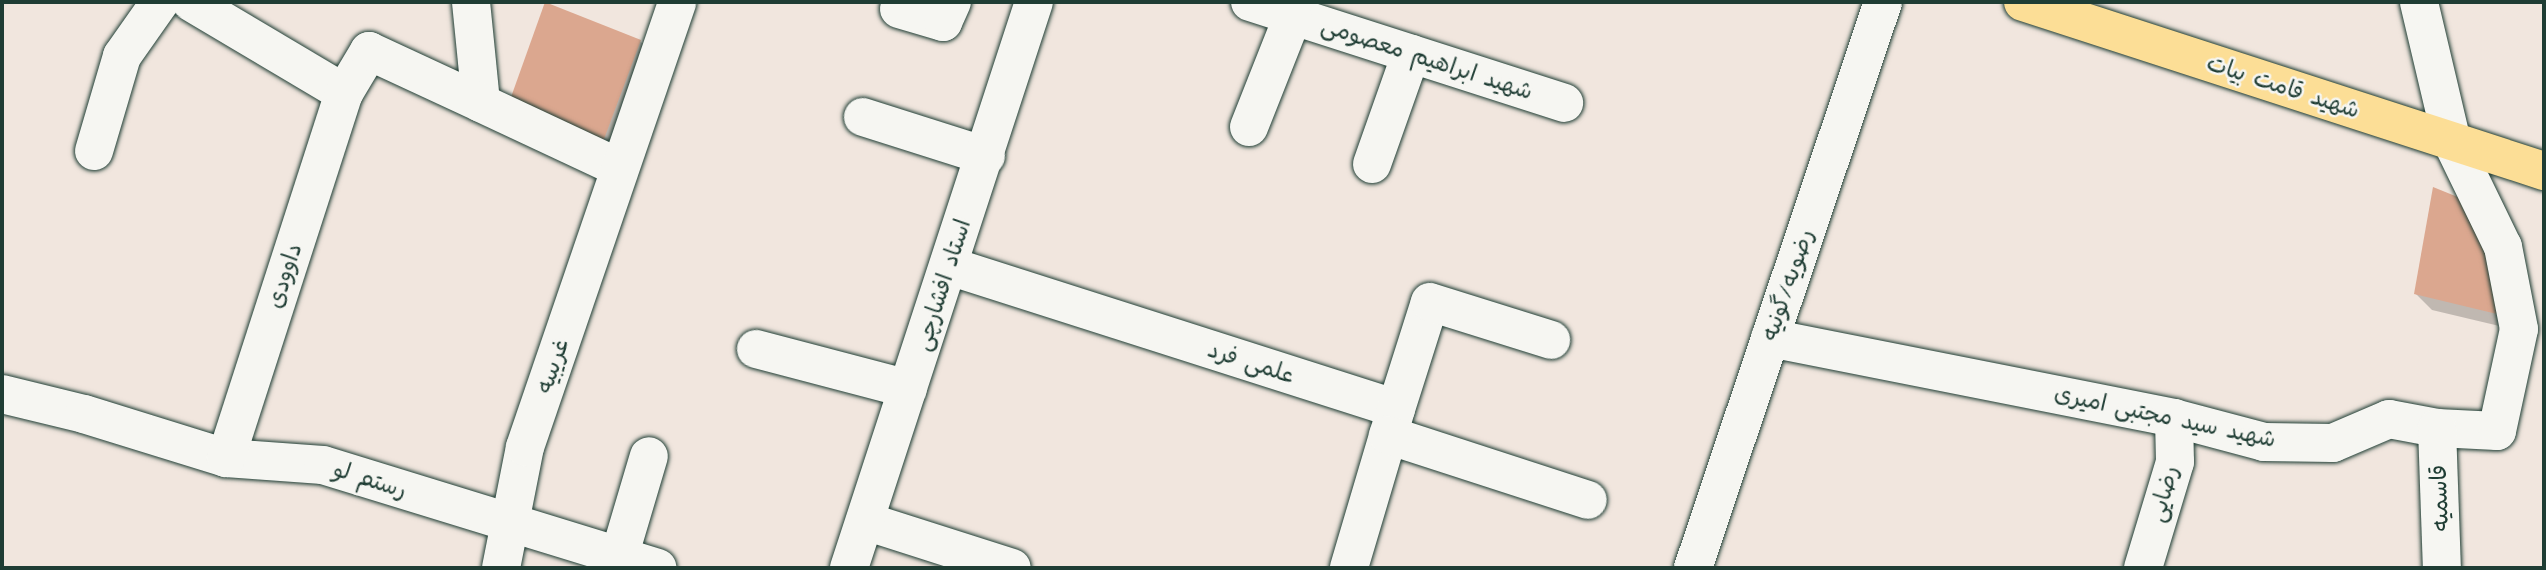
<!DOCTYPE html>
<meta charset="utf-8">
<style>
body{margin:0}
#map{position:relative;width:2546px;height:570px;overflow:hidden;background:#f1e6de;font-family:"Architects Daughter","Playpen Sans Arabic",sans-serif}
div>[style]{position:absolute}
.shadow>*{inset:0;background:#0003}
.building>*{inset:0;background:#dba78f}
.roads{filter:drop-shadow(0 0 2px #1f3d34) drop-shadow(0 0 2px #1f3d34)}
.minor>*{height:38px;margin:-19px;padding:0 19px;transform-origin:19px;border-radius:19px;background:#f6f6f2}
.major>*{height:38px;margin:-19px;padding:0 19px;transform-origin:19px;border-radius:19px;background:#fcde96}
span{translate:-50% -50%;white-space:nowrap;text-align:center;line-height:1.15;-webkit-text-stroke:5px #f6f6f2;paint-order:stroke}
.street-label{font-size:23px;color:#1f3d34}
.frame{position:absolute;inset:0;border:4px solid #1f3d34;pointer-events:none}
</style>
<div id="map">
<div class="shadow">
<i style="clip-path:polygon(640px 41px,656px 57px,616px 162px,523px 129px)"></i>
<i style="clip-path:polygon(2435px 190px,2512px 329px,2432px 310px,2416px 294px)"></i>
</div>
<div class="building">
<i style="clip-path:polygon(545px 2px,641px 40px,601px 147px,505px 114px)"></i>
<i style="clip-path:polygon(2433px 187px,2480px 206px,2497px 314px,2414px 294px)"></i>
</div>
<div class="roads">
<div class="minor">
<i style="left:191px;top:2px;width:178px;rotate:30.7deg"></i>
<i style="left:471px;top:2px;width:101px;rotate:84.3deg"></i>
<i style="left:481px;top:103px;width:153px;rotate:25.1deg"></i>
<i style="left:1250px;top:2px;width:330px;rotate:17.8deg"></i>
<i style="left:899px;top:9px;width:46px;rotate:16.5deg"></i>
<i style="left:943px;top:22px;width:22px;rotate:-66deg"></i>
<i style="left:863px;top:117px;width:129px;rotate:17.6deg"></i>
<i style="left:1249px;top:127px;width:119px;rotate:-68.4deg"></i>
<i style="left:94px;top:151px;width:99px;rotate:-73.6deg"></i>
<i style="left:122px;top:56px;width:66px;rotate:-54.9deg"></i>
<i style="left:1372px;top:164px;width:117px;rotate:-70.5deg"></i>
<i style="left:949px;top:266px;width:469px;rotate:17.7deg"></i>
<i style="left:1396px;top:409px;width:166px;rotate:106.5deg"></i>
<i style="left:1770px;top:338px;width:412px;rotate:11.2deg"></i>
<i style="left:2174px;top:418px;width:93px;rotate:14.9deg"></i>
<i style="left:2264px;top:442px;width:69px;rotate:0.8deg"></i>
<i style="left:2333px;top:443px;width:61px;rotate:-23.2deg"></i>
<i style="left:2389px;top:419px;width:49px;rotate:10.6deg"></i>
<i style="left:2437px;top:428px;width:60px;rotate:2.9deg"></i>
<i style="left:2497px;top:431px;width:104px;rotate:-77.8deg"></i>
<i style="left:2519px;top:329px;width:84px;rotate:-101deg"></i>
<i style="left:2503px;top:247px;width:117px;rotate:-115.9deg"></i>
<i style="left:2452px;top:142px;width:144px;rotate:-103.3deg"></i>
<i style="left:756px;top:349px;width:157px;rotate:14.7deg"></i>
<i style="left:2px;top:394px;width:84px;rotate:13.7deg"></i>
<i style="left:84px;top:414px;width:149px;rotate:17.2deg"></i>
<i style="left:226px;top:458px;width:97px;rotate:4.1deg"></i>
<i style="left:323px;top:465px;width:350px;rotate:17.1deg"></i>
<i style="left:1396px;top:409px;width:112px;rotate:-72.4deg"></i>
<i style="left:1430px;top:302px;width:127px;rotate:17.4deg"></i>
<i style="left:2437px;top:428px;width:140px;rotate:88deg"></i>
<i style="left:1388px;top:435px;width:210px;rotate:18deg"></i>
<i style="left:226px;top:458px;width:384px;rotate:-72.1deg"></i>
<i style="left:344px;top:93px;width:49px;rotate:-59.2deg"></i>
<i style="left:369px;top:51px;width:123px;rotate:24.9deg"></i>
<i style="left:865px;top:521px;width:154px;rotate:17.7deg"></i>
<i style="left:619px;top:557px;width:105px;rotate:-73.5deg"></i>
<i style="left:501px;top:568px;width:123px;rotate:-78.8deg"></i>
<i style="left:525px;top:447px;width:470px;rotate:-71.1deg"></i>
<i style="left:849px;top:568px;width:595px;rotate:-71.9deg"></i>
<i style="left:1693px;top:568px;width:597px;rotate:-71.44deg"></i>
<i style="left:2143px;top:568px;width:111px;rotate:-73.2deg"></i>
<i style="left:2175px;top:462px;width:44px;rotate:-91.3deg"></i>
</div>
<div class="major">
<i style="left:2023px;top:2px;width:548px;rotate:17.97deg"></i>
</div>
</div>
<div class="street-label">
<span style="left:1427px;top:59px;rotate:18deg">شهید ابراهیم معصومی</span>
<span style="left:2283px;top:87px;rotate:18deg">شهید قامت بیات</span>
<span style="left:285px;top:276px;rotate:-72deg">داوودی</span>
<span style="left:943px;top:285px;rotate:-72deg">استاد افشارچی</span>
<span style="left:1788px;top:285px;rotate:-71deg">رضویه/گونیه</span>
<span style="left:1251px;top:363px;rotate:18deg">علمی فرد</span>
<span style="left:553px;top:366px;rotate:-71deg">غریبیه</span>
<span style="left:2165px;top:417px;rotate:12deg">شهید سید مجتبی امیری</span>
<span style="left:370px;top:480px;rotate:18deg">رستم لو</span>
<span style="left:2164px;top:494px;rotate:-75deg">رضایی</span>
<span style="left:2440px;top:498px;rotate:-92deg">قاسمیه</span>
</div>
<div class="frame"></div>
</div>
